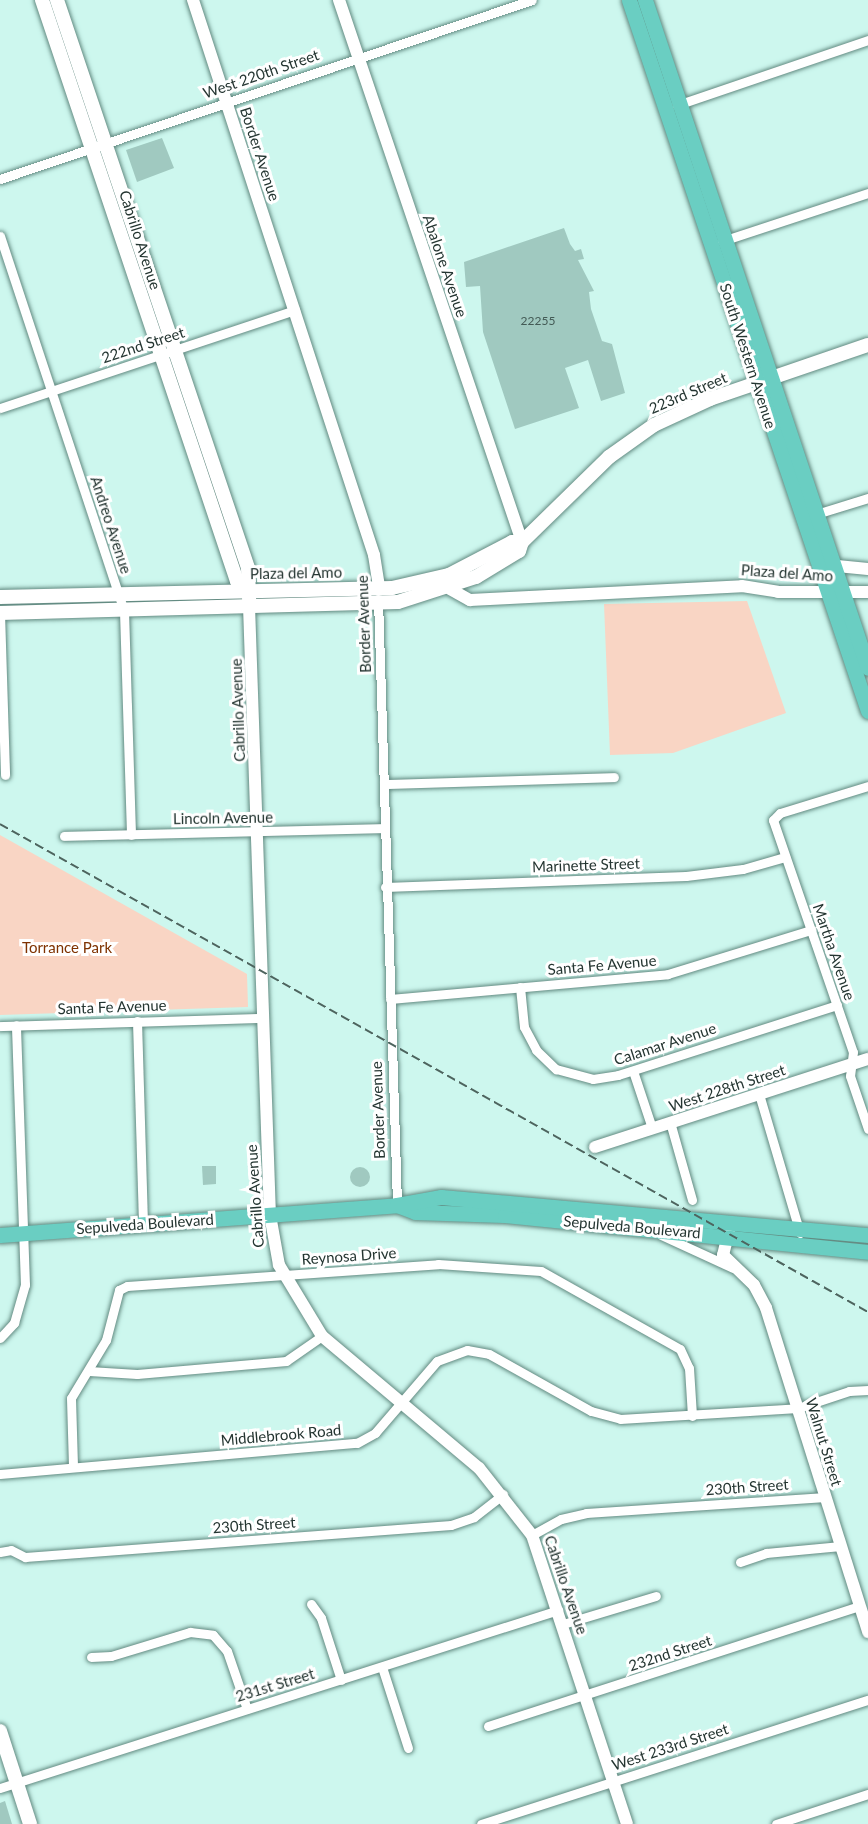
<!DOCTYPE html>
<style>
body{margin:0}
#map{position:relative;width:868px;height:1824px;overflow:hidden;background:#cdf7ee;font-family:Lato,sans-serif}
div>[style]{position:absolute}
.green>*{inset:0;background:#f9d5c4}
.building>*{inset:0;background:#a0c9c0}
.round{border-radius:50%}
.roads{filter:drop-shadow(0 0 2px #628a81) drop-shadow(0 0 2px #628a81)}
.minor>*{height:9px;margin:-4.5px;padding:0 4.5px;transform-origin:4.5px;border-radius:4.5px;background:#fff}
.tertiary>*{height:12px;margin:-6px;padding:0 6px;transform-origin:6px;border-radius:6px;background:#fff}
.secondary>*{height:14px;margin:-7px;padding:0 7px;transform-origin:7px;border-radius:7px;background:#fff}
.primary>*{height:15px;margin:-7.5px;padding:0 7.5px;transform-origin:7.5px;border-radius:7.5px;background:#6acec2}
.rail>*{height:2px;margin-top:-1px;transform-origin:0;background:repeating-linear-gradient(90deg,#4d645e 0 9px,transparent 0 13.5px)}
span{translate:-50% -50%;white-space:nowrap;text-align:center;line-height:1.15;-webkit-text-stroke:6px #fff;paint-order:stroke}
.number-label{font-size:12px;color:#435a55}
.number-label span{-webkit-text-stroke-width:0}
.street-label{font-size:15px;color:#243531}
.park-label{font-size:15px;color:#7e3201}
</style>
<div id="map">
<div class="green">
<i style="clip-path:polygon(747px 601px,786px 713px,673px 753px,610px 755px,604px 604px)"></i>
<i style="clip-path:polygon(0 835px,247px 974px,248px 1007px,0 1015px)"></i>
</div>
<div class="building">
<i style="clip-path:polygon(162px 138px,174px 168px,137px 182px,126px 150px)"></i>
<i style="clip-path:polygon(564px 228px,570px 244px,575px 251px,581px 249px,584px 259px,578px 260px,594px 291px,589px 292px,591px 309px,602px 341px,612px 344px,625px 393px,601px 401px,588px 360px,565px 368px,579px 408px,515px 429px,483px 332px,480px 286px,466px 287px,464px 262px)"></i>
<i style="clip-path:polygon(202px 1166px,216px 1166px,216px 1184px,203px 1185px)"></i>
<i class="round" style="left:350px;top:1167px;width:20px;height:20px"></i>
<i style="clip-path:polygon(5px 1801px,12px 1824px,0 1824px,0 1803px)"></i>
</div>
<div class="roads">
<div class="minor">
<i style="left:677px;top:105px;width:202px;rotate:-18.8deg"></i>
<i style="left:0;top:179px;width:561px;rotate:-18.6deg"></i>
<i style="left:0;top:236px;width:395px;rotate:71.7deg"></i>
<i style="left:124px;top:611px;width:224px;rotate:88.2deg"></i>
<i style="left:722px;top:241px;width:154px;rotate:-18.2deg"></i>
<i style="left:0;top:408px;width:311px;rotate:-18.4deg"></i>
<i style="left:813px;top:515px;width:58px;rotate:-17.2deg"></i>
<i style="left:378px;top:599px;width:606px;rotate:88.2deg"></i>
<i style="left:0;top:613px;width:162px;rotate:88.2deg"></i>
<i style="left:384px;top:784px;width:230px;rotate:-1.7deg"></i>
<i style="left:868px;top:786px;width:92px;rotate:162.9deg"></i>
<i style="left:780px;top:813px;width:10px;rotate:135deg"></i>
<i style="left:773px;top:820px;width:245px;rotate:71deg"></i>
<i style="left:853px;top:1052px;width:24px;rotate:97deg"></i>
<i style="left:850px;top:1076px;width:56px;rotate:71.2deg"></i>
<i style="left:64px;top:836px;width:319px;rotate:-1.4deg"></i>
<i style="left:385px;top:887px;width:301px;rotate:-2.1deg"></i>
<i style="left:686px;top:876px;width:57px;rotate:-7deg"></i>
<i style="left:743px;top:869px;width:44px;rotate:-15.9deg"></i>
<i style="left:520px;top:987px;width:40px;rotate:84.3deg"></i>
<i style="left:524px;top:1027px;width:26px;rotate:62deg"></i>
<i style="left:536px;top:1050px;width:28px;rotate:44deg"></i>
<i style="left:556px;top:1069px;width:38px;rotate:15deg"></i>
<i style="left:593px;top:1079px;width:25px;rotate:-9deg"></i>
<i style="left:618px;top:1075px;width:230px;rotate:-17.7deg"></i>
<i style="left:390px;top:999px;width:279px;rotate:-5.1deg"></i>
<i style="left:668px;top:974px;width:150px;rotate:-17.1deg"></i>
<i style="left:137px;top:1021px;width:204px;rotate:88.3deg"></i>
<i style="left:0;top:1026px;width:261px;rotate:-1.8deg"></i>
<i style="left:633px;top:1071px;width:60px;rotate:71.6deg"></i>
<i style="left:759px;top:1094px;width:145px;rotate:73.6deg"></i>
<i style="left:670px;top:1122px;width:81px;rotate:74.2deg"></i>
<i style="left:661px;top:1235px;width:79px;rotate:24.6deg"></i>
<i style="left:0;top:1338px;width:21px;rotate:-47deg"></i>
<i style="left:14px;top:1323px;width:40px;rotate:-74deg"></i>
<i style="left:25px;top:1285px;width:260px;rotate:-92deg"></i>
<i style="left:89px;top:1371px;width:48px;rotate:3.6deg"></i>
<i style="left:137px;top:1374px;width:150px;rotate:-5deg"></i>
<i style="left:286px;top:1361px;width:44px;rotate:-34.8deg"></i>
<i style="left:73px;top:1466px;width:68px;rotate:-91.7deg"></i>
<i style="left:71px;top:1398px;width:68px;rotate:-58.9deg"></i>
<i style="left:106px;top:1340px;width:52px;rotate:-75.4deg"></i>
<i style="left:119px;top:1290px;width:9px;rotate:-27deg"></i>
<i style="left:127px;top:1286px;width:312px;rotate:-4deg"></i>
<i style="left:438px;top:1264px;width:103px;rotate:3.9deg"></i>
<i style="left:541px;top:1271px;width:159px;rotate:29.3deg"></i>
<i style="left:680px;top:1349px;width:21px;rotate:65deg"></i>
<i style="left:689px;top:1368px;width:48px;rotate:86.4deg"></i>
<i style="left:0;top:1474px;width:358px;rotate:-5deg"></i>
<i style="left:357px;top:1443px;width:21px;rotate:-29deg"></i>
<i style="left:375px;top:1433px;width:95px;rotate:-49.3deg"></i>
<i style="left:437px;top:1361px;width:32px;rotate:-20deg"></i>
<i style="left:467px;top:1350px;width:22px;rotate:10deg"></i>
<i style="left:489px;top:1354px;width:117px;rotate:29.2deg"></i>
<i style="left:591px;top:1411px;width:30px;rotate:15deg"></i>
<i style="left:620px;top:1419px;width:178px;rotate:-3.5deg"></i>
<i style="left:798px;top:1408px;width:54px;rotate:-18.4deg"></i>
<i style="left:849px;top:1391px;width:19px;rotate:-3deg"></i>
<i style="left:532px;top:1535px;width:33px;rotate:-29deg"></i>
<i style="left:561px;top:1519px;width:26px;rotate:-13deg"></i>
<i style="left:586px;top:1513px;width:240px;rotate:-3.8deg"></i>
<i style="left:0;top:1552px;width:11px;rotate:-10deg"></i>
<i style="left:11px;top:1550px;width:16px;rotate:27deg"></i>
<i style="left:25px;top:1557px;width:427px;rotate:-4.3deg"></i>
<i style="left:451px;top:1525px;width:24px;rotate:-19deg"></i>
<i style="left:474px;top:1517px;width:37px;rotate:-38deg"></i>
<i style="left:740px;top:1562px;width:28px;rotate:-19deg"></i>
<i style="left:766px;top:1553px;width:75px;rotate:-5.3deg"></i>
<i style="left:311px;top:1604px;width:17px;rotate:54deg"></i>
<i style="left:321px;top:1618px;width:65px;rotate:72.1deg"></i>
<i style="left:563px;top:1624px;width:97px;rotate:-16.8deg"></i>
<i style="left:91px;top:1657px;width:20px;rotate:-3deg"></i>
<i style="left:111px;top:1656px;width:83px;rotate:-16.9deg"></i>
<i style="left:190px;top:1632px;width:23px;rotate:7deg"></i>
<i style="left:213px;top:1635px;width:21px;rotate:49deg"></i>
<i style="left:227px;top:1651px;width:61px;rotate:71deg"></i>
<i style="left:382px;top:1667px;width:85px;rotate:72.2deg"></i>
<i style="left:488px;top:1726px;width:391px;rotate:-17.9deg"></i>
<i style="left:0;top:1788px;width:586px;rotate:-17.69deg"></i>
<i style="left:481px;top:1824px;width:406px;rotate:-17.8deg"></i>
<i style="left:776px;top:1824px;width:97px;rotate:-18.1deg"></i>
</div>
<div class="tertiary">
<i style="left:193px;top:0;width:584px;rotate:71.94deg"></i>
<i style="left:374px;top:555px;width:33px;rotate:81deg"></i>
<i style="left:339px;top:0;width:572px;rotate:71.34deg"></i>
<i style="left:827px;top:565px;width:41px;rotate:5.6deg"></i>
<i style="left:450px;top:589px;width:23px;rotate:29deg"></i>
<i style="left:470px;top:600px;width:272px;rotate:-2.9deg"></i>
<i style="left:742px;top:586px;width:36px;rotate:9deg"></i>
<i style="left:778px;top:592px;width:90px"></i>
<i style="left:249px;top:606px;width:609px;rotate:88.03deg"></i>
<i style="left:270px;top:1215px;width:51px;rotate:79.8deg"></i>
<i style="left:279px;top:1265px;width:83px;rotate:58.8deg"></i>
<i style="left:322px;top:1336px;width:205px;rotate:40.1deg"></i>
<i style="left:479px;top:1468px;width:85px;rotate:51.7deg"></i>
<i style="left:532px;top:1535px;width:304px;rotate:71.8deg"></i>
<i style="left:595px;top:1147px;width:287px;rotate:-17.9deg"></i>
<i style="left:729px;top:1231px;width:25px;rotate:104deg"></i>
<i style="left:723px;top:1255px;width:43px;rotate:44.1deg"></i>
<i style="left:754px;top:1285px;width:26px;rotate:62deg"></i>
<i style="left:766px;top:1308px;width:340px;rotate:72.5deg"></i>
</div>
<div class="secondary">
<i style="left:42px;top:0;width:613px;rotate:71.45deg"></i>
<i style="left:237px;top:581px;width:12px;rotate:48deg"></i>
<i style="left:57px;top:0;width:599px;rotate:71.41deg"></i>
<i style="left:248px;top:568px;width:38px;rotate:88deg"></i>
<i style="left:522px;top:542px;width:122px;rotate:-44.3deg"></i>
<i style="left:609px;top:457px;width:55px;rotate:-35.4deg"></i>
<i style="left:654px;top:425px;width:62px;rotate:-24.9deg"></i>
<i style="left:710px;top:399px;width:167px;rotate:-18.9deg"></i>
<i style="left:0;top:597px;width:392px;rotate:-1.3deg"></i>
<i style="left:392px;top:588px;width:58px;rotate:-12.8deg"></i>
<i style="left:449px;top:575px;width:71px;rotate:-27.6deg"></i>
<i style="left:512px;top:542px;width:10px"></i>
<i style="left:0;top:613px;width:398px;rotate:-1.6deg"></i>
<i style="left:398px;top:602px;width:82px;rotate:-17.8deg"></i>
<i style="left:476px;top:577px;width:50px;rotate:-31.2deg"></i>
<i style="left:519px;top:551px;width:9px;rotate:-72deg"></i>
<i style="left:0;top:1731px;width:98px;rotate:72.1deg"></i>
</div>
<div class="primary">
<i style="left:629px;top:0;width:750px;rotate:71.42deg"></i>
<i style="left:645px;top:0;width:704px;rotate:71.54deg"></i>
<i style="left:397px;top:1205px;width:19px;rotate:21deg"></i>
<i style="left:415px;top:1212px;width:90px;rotate:1.9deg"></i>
<i style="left:505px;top:1215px;width:365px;rotate:5.8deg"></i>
<i style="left:0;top:1235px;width:398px;rotate:-4.3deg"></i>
<i style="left:397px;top:1205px;width:45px;rotate:-10.3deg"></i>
<i style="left:441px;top:1197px;width:429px;rotate:5.1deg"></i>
</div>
</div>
<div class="rail">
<i style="left:0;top:824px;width:996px;rotate:29.35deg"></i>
</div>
<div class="number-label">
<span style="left:538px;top:321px">22255</span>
</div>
<div class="street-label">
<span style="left:261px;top:74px;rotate:-19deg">West 220th Street</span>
<span style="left:260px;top:154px;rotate:72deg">Border Avenue</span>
<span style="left:140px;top:240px;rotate:72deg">Cabrillo Avenue</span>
<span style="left:445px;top:266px;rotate:71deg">Abalone Avenue</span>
<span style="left:143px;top:345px;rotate:-18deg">222nd Street</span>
<span style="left:748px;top:356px;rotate:72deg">South Western Avenue</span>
<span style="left:688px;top:393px;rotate:-23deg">223rd Street</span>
<span style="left:111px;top:525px;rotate:72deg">Andreo Avenue</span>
<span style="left:296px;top:573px;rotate:-1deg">Plaza del Amo</span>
<span style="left:787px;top:573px;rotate:4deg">Plaza del Amo</span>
<span style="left:364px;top:624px;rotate:-92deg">Border Avenue</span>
<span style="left:238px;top:710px;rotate:-92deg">Cabrillo Avenue</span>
<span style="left:223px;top:818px;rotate:-1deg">Lincoln Avenue</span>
<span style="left:586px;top:865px;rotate:-2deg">Marinette Street</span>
<span style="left:834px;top:952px;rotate:71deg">Martha Avenue</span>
<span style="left:602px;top:965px;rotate:-5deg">Santa Fe Avenue</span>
<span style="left:112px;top:1007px;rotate:-2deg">Santa Fe Avenue</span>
<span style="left:665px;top:1044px;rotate:-18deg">Calamar Avenue</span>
<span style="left:727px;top:1088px;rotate:-18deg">West 228th Street</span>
<span style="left:378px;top:1110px;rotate:-92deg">Border Avenue</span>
<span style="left:255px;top:1196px;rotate:-94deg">Cabrillo Avenue</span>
<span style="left:145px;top:1224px;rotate:-4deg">Sepulveda Boulevard</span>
<span style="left:632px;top:1227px;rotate:5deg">Sepulveda Boulevard</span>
<span style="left:349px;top:1256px;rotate:-4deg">Reynosa Drive</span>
<span style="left:281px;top:1435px;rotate:-5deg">Middlebrook Road</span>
<span style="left:824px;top:1442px;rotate:73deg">Walnut Street</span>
<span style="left:747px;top:1487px;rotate:-4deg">230th Street</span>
<span style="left:254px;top:1525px;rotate:-4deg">230th Street</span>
<span style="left:566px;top:1585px;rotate:71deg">Cabrillo Avenue</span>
<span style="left:670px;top:1653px;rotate:-18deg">232nd Street</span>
<span style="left:275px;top:1685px;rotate:-17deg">231st Street</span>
<span style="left:670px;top:1747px;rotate:-18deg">West 233rd Street</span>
</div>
<div class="park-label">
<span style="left:67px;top:948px">Torrance Park</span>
</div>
</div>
